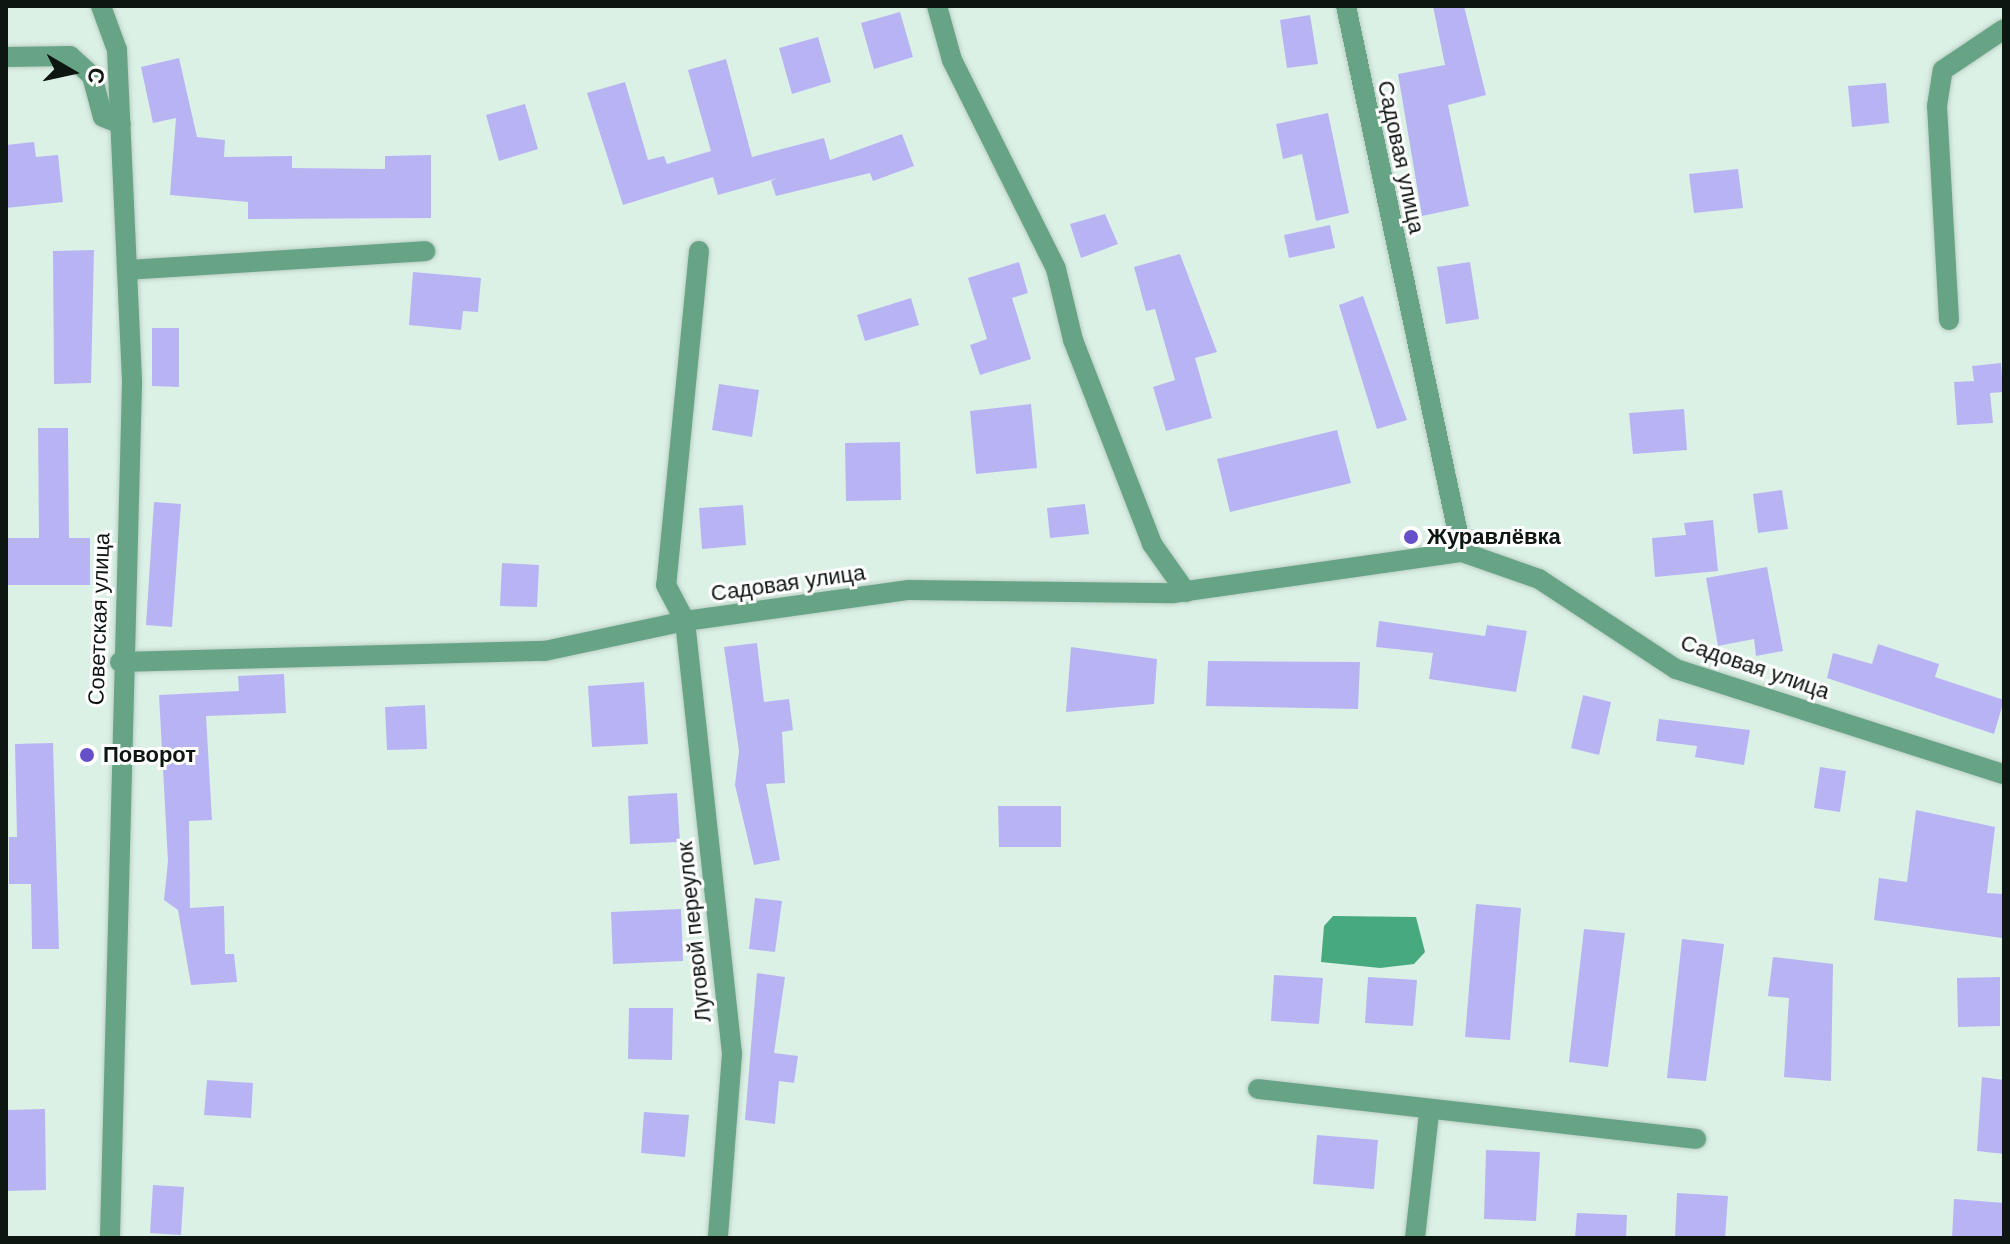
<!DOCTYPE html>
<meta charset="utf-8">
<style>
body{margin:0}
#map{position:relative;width:2010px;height:1244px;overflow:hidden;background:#dcf1e6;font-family:Arial,sans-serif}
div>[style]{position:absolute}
.water>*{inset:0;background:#47a97e}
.building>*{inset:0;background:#b8b4f4}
.roads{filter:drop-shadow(0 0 2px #bbcec4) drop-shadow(0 0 2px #bbcec4)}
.minor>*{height:20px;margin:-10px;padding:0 10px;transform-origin:10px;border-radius:10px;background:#67a486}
.dots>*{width:22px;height:22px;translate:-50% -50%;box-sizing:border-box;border:4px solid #fff;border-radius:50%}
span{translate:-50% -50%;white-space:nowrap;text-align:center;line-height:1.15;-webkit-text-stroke:6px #fff;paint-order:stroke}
.street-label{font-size:22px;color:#0e1612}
.poi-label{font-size:22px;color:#0e1612;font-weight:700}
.left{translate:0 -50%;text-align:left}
.frame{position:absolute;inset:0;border:8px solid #0e1612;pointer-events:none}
.north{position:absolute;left:32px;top:32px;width:80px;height:80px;-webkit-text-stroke:6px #fff;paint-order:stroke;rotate:99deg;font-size:22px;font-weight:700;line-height:32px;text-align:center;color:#0e1612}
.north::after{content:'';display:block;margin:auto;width:28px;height:36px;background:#0e1612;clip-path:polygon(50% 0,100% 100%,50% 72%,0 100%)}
</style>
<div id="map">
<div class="water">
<i style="clip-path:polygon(1333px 916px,1416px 917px,1425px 952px,1414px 964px,1380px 968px,1321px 962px,1324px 926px)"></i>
</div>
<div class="building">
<i style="clip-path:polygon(1433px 6px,1464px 6px,1486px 95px,1448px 105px,1469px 206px,1422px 216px,1398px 74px,1445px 65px)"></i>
<i style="clip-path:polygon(900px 12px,913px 57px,874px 69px,861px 23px)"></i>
<i style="clip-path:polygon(1310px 15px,1318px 64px,1287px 68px,1280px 20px)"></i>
<i style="clip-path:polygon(818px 37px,831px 82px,792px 94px,779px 48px)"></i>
<i style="clip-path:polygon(179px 58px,197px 137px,225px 140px,224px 157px,292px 156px,292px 168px,385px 169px,385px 156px,431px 155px,431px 218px,248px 219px,248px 202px,170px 195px,176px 118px,153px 123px,141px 67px)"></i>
<i style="clip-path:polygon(726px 59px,752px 157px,824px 138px,830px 160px,902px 134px,914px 166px,873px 181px,870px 173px,776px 196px,771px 181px,778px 178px,718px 195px,713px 177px,623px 205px,587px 93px,625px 82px,648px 160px,664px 156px,667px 164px,711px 151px,688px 70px)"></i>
<i style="clip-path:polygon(1886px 83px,1889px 123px,1852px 127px,1848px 86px)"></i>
<i style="clip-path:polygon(525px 104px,538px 149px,499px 161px,486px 115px)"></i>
<i style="clip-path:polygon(1328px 113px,1349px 213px,1316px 221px,1302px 154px,1283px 159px,1276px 124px)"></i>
<i style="clip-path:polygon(34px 142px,36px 157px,58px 155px,63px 202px,6px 208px,6px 145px)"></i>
<i style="clip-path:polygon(1738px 169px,1743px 208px,1694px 213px,1689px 174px)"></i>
<i style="clip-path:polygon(1105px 214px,1118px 244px,1081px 258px,1070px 224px)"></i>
<i style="clip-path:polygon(1330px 225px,1335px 248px,1289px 258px,1284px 235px)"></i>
<i style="clip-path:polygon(94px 250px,91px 383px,54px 384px,53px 251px)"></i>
<i style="clip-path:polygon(1180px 254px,1217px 352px,1195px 358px,1212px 418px,1166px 431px,1153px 387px,1175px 380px,1155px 309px,1146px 311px,1134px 267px)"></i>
<i style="clip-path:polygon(1019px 262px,1028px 293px,1012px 298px,1031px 359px,980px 375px,970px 345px,987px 339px,968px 278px)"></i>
<i style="clip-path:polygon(1470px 262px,1479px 319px,1446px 324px,1437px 267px)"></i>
<i style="clip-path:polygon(413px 272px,481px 278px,478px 312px,463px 311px,461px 330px,409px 325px)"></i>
<i style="clip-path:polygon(1363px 296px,1407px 420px,1377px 429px,1339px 305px)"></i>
<i style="clip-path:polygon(911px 298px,919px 325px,865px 341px,857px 315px)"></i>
<i style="clip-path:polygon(152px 328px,179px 328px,179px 387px,152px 386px)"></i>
<i style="clip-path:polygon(2001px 363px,2003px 392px,1990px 393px,1993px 423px,1957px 425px,1954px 382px,1974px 381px,1972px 366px)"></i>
<i style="clip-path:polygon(719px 384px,759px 390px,752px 437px,712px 430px)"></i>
<i style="clip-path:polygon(1031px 404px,1037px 468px,976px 474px,970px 411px)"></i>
<i style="clip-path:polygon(1684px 409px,1687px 450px,1633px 454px,1629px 413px)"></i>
<i style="clip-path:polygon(38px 428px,68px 428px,69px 538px,90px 538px,90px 585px,6px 585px,6px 538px,39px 538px)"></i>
<i style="clip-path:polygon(1337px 430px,1351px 483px,1230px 512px,1217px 459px)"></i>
<i style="clip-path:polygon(900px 442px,901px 500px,846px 501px,845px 443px)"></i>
<i style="clip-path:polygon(1782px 490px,1788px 529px,1758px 533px,1753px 494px)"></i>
<i style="clip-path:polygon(154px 502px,181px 504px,172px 627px,146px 625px)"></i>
<i style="clip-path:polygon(1085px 504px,1089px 534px,1050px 538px,1047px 508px)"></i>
<i style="clip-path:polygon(743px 505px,746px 545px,702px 549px,699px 508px)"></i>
<i style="clip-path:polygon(1713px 520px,1718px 571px,1655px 577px,1652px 538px,1686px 535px,1684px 523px)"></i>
<i style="clip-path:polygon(502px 563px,539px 565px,537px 607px,500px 606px)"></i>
<i style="clip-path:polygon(1767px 567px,1783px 651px,1756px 656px,1754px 639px,1718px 646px,1706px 578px)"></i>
<i style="clip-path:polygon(1379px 621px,1485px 636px,1487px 625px,1527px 631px,1516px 692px,1429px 679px,1433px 653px,1376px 647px)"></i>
<i style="clip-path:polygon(757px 643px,764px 702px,789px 699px,793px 730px,782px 732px,785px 783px,766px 784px,780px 860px,754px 865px,735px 785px,739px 751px,724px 647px)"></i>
<i style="clip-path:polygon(1878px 644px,1939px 664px,1935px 677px,2004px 700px,1994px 734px,1827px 678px,1833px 653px,1872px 664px)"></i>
<i style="clip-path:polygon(1071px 647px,1157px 659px,1154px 704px,1066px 712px)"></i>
<i style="clip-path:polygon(1208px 661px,1360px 662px,1358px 709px,1206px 706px)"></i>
<i style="clip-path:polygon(284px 674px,286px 713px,206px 716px,212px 820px,189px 821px,190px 908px,224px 906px,225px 954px,234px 954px,237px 982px,191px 985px,178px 910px,164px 900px,168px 861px,159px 695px,239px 691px,238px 676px)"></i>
<i style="clip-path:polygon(644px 682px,648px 744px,592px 747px,588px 686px)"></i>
<i style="clip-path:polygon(1583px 695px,1611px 702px,1599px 755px,1571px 748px)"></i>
<i style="clip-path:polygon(425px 705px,427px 749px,387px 750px,385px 707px)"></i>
<i style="clip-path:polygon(1659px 719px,1750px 730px,1744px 765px,1695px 757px,1697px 746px,1656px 741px)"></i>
<i style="clip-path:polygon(53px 743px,59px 949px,32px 949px,31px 884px,9px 884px,9px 837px,17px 837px,15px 744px)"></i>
<i style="clip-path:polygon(1820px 767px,1846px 771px,1840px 812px,1814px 808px)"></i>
<i style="clip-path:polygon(677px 793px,680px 842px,630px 844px,628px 796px)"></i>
<i style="clip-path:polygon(998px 806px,1061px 806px,1061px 847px,999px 847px)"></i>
<i style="clip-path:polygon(1916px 810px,1995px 827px,1987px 893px,2004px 894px,2002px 938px,1874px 920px,1879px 878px,1907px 882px)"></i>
<i style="clip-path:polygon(755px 898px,782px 901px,775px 952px,749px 949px)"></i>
<i style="clip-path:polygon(1476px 904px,1521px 908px,1510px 1040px,1465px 1037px)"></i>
<i style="clip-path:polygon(681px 909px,683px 961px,613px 964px,611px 912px)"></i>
<i style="clip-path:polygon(1584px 929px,1625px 933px,1608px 1067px,1569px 1062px)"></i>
<i style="clip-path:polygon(1682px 939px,1724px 944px,1706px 1081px,1667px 1078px)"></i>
<i style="clip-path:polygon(1773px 957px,1833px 964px,1831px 1081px,1784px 1077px,1789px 998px,1768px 996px)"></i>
<i style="clip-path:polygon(757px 973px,785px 977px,774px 1053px,798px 1056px,794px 1083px,779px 1081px,775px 1124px,745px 1120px)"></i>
<i style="clip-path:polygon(1274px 975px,1323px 978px,1319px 1024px,1271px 1021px)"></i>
<i style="clip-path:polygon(1368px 977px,1417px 980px,1413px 1026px,1365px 1023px)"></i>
<i style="clip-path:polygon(2000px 977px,2000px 1026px,1958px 1027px,1957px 978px)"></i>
<i style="clip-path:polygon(629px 1008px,673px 1008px,672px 1060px,628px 1059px)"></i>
<i style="clip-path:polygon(1982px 1077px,2004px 1080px,2004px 1154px,1977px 1151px)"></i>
<i style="clip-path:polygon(207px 1080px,253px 1083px,251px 1118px,204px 1115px)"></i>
<i style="clip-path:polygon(45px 1109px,46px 1190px,6px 1191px,6px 1110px)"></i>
<i style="clip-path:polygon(644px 1112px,689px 1115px,685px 1157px,641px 1153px)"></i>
<i style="clip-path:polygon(1317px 1135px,1378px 1140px,1374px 1189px,1313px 1184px)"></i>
<i style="clip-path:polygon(1486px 1150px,1540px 1152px,1536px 1221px,1484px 1219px)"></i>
<i style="clip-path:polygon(153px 1185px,184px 1187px,181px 1235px,150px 1233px)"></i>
<i style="clip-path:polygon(1677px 1193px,1728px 1196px,1725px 1238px,1675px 1238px)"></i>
<i style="clip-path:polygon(1954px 1199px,2004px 1203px,2004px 1238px,1952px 1238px)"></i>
<i style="clip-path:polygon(1577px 1213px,1627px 1215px,1626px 1238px,1575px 1238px)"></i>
</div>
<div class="roads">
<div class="minor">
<i style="left:101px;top:6px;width:47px;rotate:70deg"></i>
<i style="left:117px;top:50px;width:334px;rotate:87.4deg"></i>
<i style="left:132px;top:384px;width:854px;rotate:91.48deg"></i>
<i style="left:937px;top:6px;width:56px;rotate:74.5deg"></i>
<i style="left:952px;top:60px;width:233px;rotate:63.5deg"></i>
<i style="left:1056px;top:269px;width:73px;rotate:76.5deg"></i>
<i style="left:1073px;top:340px;width:219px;rotate:68.8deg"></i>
<i style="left:1152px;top:544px;width:59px;rotate:54.7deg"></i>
<i style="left:1346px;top:6px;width:558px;rotate:78.01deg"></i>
<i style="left:6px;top:57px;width:64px;rotate:-0.9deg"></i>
<i style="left:70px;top:56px;width:30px;rotate:42deg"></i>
<i style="left:92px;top:76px;width:42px;rotate:75deg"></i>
<i style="left:103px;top:117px;width:19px;rotate:21deg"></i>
<i style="left:699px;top:251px;width:336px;rotate:95.6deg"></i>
<i style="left:666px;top:585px;width:41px;rotate:62.2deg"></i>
<i style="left:685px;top:621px;width:436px;rotate:83.8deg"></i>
<i style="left:732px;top:1054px;width:185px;rotate:94.4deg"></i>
<i style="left:127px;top:270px;width:299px;rotate:-3.6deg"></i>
<i style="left:1949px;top:320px;width:214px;rotate:-93.2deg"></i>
<i style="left:1937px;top:106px;width:36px;rotate:-81deg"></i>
<i style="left:1943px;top:70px;width:73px;rotate:-33.9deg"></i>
<i style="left:120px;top:662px;width:425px;rotate:-1.5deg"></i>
<i style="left:545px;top:651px;width:143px;rotate:-12.1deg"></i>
<i style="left:685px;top:621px;width:226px;rotate:-7.9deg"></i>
<i style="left:909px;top:590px;width:264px;rotate:0.7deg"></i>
<i style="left:1173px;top:593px;width:292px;rotate:-8.1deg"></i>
<i style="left:1462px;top:552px;width:82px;rotate:19.3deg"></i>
<i style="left:1539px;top:579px;width:164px;rotate:33.3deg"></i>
<i style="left:1676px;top:669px;width:344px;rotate:17.8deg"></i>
<i style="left:1258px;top:1089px;width:441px;rotate:6.5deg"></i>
<i style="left:1415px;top:1238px;width:125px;rotate:-83.6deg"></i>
</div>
</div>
<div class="dots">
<i style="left:1411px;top:537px;background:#6650c9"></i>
<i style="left:87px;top:755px;background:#6650c9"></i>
</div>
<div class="street-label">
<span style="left:1401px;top:157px;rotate:78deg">Садовая улица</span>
<span style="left:788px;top:583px;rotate:-8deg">Садовая улица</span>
<span style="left:99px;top:619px;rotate:-88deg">Советская улица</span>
<span style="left:1755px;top:667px;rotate:19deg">Садовая улица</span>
<span style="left:694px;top:932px;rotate:-96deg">Луговой переулок</span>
</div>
<div class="poi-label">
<span class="left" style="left:1427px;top:537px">Журавлёвка</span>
<span class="left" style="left:103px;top:755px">Поворот</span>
</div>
<div class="frame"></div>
<div class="north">С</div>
</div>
